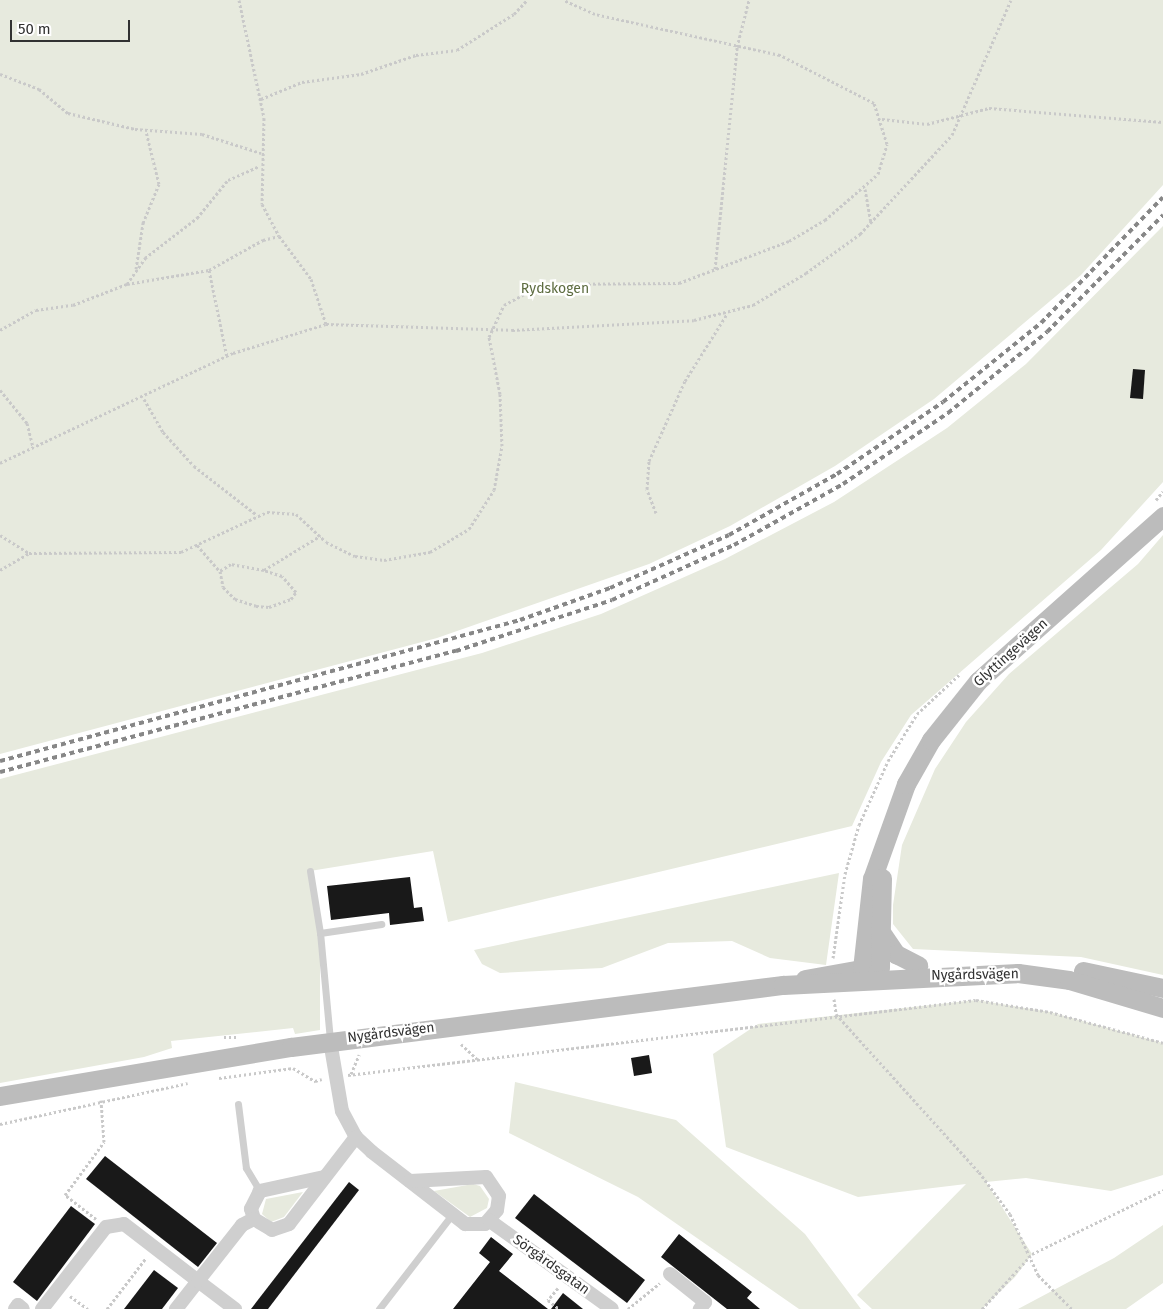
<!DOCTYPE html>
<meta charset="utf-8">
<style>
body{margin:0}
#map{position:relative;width:1163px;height:1309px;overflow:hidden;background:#fff;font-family:"Fira Sans",sans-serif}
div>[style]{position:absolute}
.green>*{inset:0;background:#e7eade}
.building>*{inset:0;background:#191919}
.path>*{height:3px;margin-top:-1.5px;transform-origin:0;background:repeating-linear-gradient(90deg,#c9c9c9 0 2.5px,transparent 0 5px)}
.lane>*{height:7px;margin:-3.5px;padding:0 3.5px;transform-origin:3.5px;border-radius:3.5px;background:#cfcfcf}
.street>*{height:14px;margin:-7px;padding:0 7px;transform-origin:7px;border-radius:7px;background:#cfcfcf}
.secondary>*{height:19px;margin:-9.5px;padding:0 9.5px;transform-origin:9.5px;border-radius:9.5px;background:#bcbcbc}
.rail>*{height:4px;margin-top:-2px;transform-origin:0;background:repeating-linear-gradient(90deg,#878787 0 5px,transparent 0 9px)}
span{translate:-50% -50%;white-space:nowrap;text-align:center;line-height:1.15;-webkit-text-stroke:5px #fff;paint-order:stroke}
.park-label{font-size:14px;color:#5d6c40}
.street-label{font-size:14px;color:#323232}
.scale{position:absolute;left:10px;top:20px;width:120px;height:22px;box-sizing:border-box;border:2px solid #323232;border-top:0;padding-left:6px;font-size:15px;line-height:18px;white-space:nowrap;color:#323232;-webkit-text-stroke:4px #fff;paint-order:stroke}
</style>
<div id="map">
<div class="green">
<i style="clip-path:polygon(0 0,1163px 0,1163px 185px,1081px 275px,934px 399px,835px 466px,730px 526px,649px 564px,437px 638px,0 754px)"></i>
<i style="clip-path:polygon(1163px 226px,1163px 482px,1101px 550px,911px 715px,881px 762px,852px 826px,448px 922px,433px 851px,310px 871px,320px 933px,320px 1030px,295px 1034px,293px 1028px,171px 1041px,172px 1048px,144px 1057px,0 1083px,0 779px,482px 653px,601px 614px,725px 559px,834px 502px,947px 428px,1026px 364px)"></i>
<i style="clip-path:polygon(1163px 535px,1163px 975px,1081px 957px,913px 949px,893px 924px,893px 905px,902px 845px,935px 769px,966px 722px,1009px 674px,1138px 564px)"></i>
<i style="clip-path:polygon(839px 873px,826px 965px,770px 958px,732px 941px,668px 943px,602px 968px,500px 973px,482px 964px,474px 950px)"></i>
<i style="clip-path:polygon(976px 1000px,1050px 1012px,1163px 1043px,1163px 1175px,1111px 1191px,1026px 1178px,986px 1182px,1032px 1254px,1015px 1277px,982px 1309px,872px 1309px,857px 1295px,966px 1184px,858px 1197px,726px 1147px,713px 1054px,758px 1024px)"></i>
<i style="clip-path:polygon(515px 1082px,676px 1120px,805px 1234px,861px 1309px,799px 1309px,638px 1197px,509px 1133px)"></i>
<i style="clip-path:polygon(473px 1184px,480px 1186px,489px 1199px,487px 1208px,470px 1217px,434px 1191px)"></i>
<i style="clip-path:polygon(303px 1192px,284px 1217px,271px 1222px,262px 1214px,266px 1199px)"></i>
<i style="clip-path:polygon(1163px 1225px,1163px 1283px,1126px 1309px,1018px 1309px,1114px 1258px)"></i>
</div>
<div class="building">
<i style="clip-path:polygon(1133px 369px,1145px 370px,1143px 399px,1130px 398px)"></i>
<i style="clip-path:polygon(410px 877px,414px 908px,422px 907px,424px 921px,390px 925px,389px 913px,331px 920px,327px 886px)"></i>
<i style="clip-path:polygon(649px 1055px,652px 1073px,634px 1076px,631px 1058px)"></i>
<i style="clip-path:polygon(105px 1156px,217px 1243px,198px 1267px,86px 1179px)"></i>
<i style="clip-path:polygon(349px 1182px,359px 1190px,268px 1309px,251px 1309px)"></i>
<i style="clip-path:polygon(534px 1194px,645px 1280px,627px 1303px,515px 1218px)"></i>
<i style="clip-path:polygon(71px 1206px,95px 1224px,37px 1301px,13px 1282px)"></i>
<i style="clip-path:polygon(679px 1234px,752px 1292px,747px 1298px,760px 1309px,727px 1309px,661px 1257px)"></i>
<i style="clip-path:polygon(491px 1237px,513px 1254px,499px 1271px,548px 1309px,453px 1309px,490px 1262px,479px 1253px)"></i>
<i style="clip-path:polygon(154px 1270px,178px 1288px,162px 1309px,124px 1309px)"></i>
<i style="clip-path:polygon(563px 1293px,583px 1309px,551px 1309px)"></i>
</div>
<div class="path">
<i style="left:239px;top:0;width:121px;rotate:78deg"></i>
<i style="left:264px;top:118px;width:86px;rotate:91.3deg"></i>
<i style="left:262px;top:204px;width:36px;rotate:62deg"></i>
<i style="left:279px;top:236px;width:54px;rotate:53.3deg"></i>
<i style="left:311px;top:279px;width:47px;rotate:71.6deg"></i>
<i style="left:0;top:74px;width:42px;rotate:21deg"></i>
<i style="left:39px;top:89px;width:38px;rotate:40deg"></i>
<i style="left:68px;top:113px;width:69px;rotate:13.4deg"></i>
<i style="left:135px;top:129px;width:67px;rotate:4.3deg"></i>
<i style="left:202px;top:134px;width:62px;rotate:17.9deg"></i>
<i style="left:261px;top:99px;width:44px;rotate:-22.5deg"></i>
<i style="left:302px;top:82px;width:60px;rotate:-7.7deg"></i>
<i style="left:361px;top:74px;width:58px;rotate:-19.1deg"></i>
<i style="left:416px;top:55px;width:41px;rotate:-7deg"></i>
<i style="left:457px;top:50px;width:67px;rotate:-32.3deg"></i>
<i style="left:514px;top:14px;width:19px;rotate:-47deg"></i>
<i style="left:882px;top:119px;width:45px;rotate:6.3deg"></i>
<i style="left:927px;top:124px;width:64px;rotate:-14.5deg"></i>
<i style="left:989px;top:108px;width:175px;rotate:4.6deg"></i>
<i style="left:865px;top:189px;width:35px;rotate:80deg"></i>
<i style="left:136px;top:269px;width:47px;rotate:-81.3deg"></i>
<i style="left:143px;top:223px;width:42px;rotate:-67.7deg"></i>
<i style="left:159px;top:184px;width:55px;rotate:-103.8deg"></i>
<i style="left:715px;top:269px;width:223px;rotate:-84.3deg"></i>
<i style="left:737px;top:47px;width:49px;rotate:-75.7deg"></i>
<i style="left:209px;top:270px;width:89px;rotate:78.3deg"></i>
<i style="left:127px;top:284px;width:32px;rotate:-55deg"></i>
<i style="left:145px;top:258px;width:66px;rotate:-37.6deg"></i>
<i style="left:197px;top:218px;width:49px;rotate:-50.8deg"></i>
<i style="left:228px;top:180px;width:35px;rotate:-24deg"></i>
<i style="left:0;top:330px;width:41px;rotate:-29.1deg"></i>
<i style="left:36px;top:310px;width:37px;rotate:-8deg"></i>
<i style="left:73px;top:305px;width:58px;rotate:-21.3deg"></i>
<i style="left:127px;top:284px;width:83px;rotate:-9.7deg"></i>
<i style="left:209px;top:270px;width:62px;rotate:-29.1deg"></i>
<i style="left:263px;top:240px;width:16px;rotate:-14deg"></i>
<i style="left:0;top:390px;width:43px;rotate:50.7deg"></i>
<i style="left:27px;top:423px;width:25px;rotate:76deg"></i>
<i style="left:144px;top:399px;width:38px;rotate:60deg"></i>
<i style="left:163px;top:432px;width:46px;rotate:47.6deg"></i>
<i style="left:194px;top:466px;width:80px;rotate:37.9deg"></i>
<i style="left:0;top:463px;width:258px;rotate:-25.3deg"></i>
<i style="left:233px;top:353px;width:97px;rotate:-17.3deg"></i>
<i style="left:326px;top:324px;width:186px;rotate:1.8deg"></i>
<i style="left:512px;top:330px;width:182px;rotate:-3.1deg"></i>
<i style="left:694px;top:320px;width:61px;rotate:-14.3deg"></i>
<i style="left:753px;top:305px;width:62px;rotate:-31.1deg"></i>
<i style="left:806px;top:273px;width:67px;rotate:-35.8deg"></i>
<i style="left:860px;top:234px;width:135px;rotate:-47.1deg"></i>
<i style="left:952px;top:135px;width:147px;rotate:-66.4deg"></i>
<i style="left:1156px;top:500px;width:11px;rotate:-52deg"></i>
<i style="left:656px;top:513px;width:26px;rotate:-111deg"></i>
<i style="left:647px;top:489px;width:28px;rotate:-86deg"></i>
<i style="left:649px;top:461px;width:88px;rotate:-65.8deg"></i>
<i style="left:685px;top:381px;width:79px;rotate:-57.9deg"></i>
<i style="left:0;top:535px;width:34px;rotate:32deg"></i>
<i style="left:197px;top:545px;width:35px;rotate:49deg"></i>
<i style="left:0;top:570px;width:34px;rotate:-30deg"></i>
<i style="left:29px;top:553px;width:152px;rotate:-0.4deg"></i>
<i style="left:181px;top:552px;width:95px;rotate:-24.9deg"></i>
<i style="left:267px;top:512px;width:29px;rotate:4deg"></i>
<i style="left:296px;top:514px;width:41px;rotate:43deg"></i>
<i style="left:326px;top:542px;width:32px;rotate:26deg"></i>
<i style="left:355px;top:556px;width:29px;rotate:8deg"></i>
<i style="left:384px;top:560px;width:47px;rotate:-9.9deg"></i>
<i style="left:430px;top:552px;width:45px;rotate:-30.5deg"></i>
<i style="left:469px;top:529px;width:46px;rotate:-57.3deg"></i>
<i style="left:494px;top:490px;width:45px;rotate:-79.7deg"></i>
<i style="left:502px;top:446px;width:52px;rotate:-92.2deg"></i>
<i style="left:500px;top:394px;width:58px;rotate:-100.9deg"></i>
<i style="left:489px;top:337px;width:35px;rotate:-65deg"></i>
<i style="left:504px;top:305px;width:44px;rotate:-28.3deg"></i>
<i style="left:543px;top:284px;width:136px;rotate:-0.4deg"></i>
<i style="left:679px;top:283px;width:118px;rotate:-20.9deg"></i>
<i style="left:789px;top:241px;width:42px;rotate:-30.3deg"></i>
<i style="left:825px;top:220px;width:70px;rotate:-41deg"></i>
<i style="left:878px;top:174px;width:31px;rotate:-73deg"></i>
<i style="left:887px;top:144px;width:43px;rotate:-107.6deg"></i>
<i style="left:874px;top:103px;width:106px;rotate:-152.9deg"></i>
<i style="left:780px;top:55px;width:189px;rotate:-167.5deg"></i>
<i style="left:595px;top:14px;width:34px;rotate:-156deg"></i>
<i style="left:264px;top:570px;width:34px;rotate:-170deg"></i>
<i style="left:231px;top:564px;width:13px;rotate:148deg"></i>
<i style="left:220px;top:571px;width:16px;rotate:79deg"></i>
<i style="left:223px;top:587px;width:17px;rotate:45deg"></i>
<i style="left:235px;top:599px;width:22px;rotate:18deg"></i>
<i style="left:256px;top:606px;width:13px;rotate:4deg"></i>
<i style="left:269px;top:607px;width:23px;rotate:-20deg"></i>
<i style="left:291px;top:599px;width:9px;rotate:-54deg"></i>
<i style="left:296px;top:592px;width:21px;rotate:-131deg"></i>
<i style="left:282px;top:576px;width:19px;rotate:-162deg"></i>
<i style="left:264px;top:570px;width:66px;rotate:-31.3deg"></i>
<i style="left:833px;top:958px;width:85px;rotate:-81.9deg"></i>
<i style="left:845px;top:874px;width:51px;rotate:-74.1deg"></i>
<i style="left:859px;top:825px;width:70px;rotate:-65.6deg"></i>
<i style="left:888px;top:761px;width:55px;rotate:-58.3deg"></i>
<i style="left:917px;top:714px;width:60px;rotate:-43deg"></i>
<i style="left:834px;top:999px;width:15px;rotate:82deg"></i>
<i style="left:836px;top:1014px;width:213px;rotate:47.9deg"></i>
<i style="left:979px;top:1172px;width:52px;rotate:53.6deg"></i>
<i style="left:1010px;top:1214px;width:67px;rotate:65.3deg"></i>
<i style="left:1038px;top:1275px;width:48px;rotate:45deg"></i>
<i style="left:224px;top:1037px;width:15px"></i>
<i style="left:461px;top:1044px;width:22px;rotate:43deg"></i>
<i style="left:351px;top:1074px;width:21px;rotate:-67deg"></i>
<i style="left:348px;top:1075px;width:632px;rotate:-6.81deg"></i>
<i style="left:976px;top:1000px;width:75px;rotate:9.2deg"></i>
<i style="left:1050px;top:1012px;width:117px;rotate:15.3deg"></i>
<i style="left:219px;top:1078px;width:75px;rotate:-7.7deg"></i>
<i style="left:293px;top:1068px;width:26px;rotate:31deg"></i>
<i style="left:315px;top:1081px;width:7px;rotate:-16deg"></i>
<i style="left:0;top:1124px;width:192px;rotate:-12.3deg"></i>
<i style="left:96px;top:1219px;width:39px;rotate:-142deg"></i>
<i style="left:65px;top:1195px;width:66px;rotate:-53.7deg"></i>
<i style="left:104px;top:1142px;width:42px;rotate:-94.1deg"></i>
<i style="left:558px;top:1288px;width:16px;rotate:130deg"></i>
<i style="left:548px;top:1300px;width:14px;rotate:39deg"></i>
<i style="left:70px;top:1296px;width:22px;rotate:36deg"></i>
<i style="left:107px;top:1309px;width:64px;rotate:-52.6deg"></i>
<i style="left:628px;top:1309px;width:41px;rotate:-39.1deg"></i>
<i style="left:982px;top:1309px;width:74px;rotate:-47.7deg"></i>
<i style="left:1032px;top:1254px;width:146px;rotate:-26deg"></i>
</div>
<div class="lane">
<i style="left:310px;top:871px;width:63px;rotate:80.8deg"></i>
<i style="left:330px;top:1040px;width:107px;rotate:-95.3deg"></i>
<i style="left:320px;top:933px;width:62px;rotate:-8.4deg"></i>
<i style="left:238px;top:1104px;width:64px;rotate:82.9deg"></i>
<i style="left:246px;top:1168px;width:27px;rotate:59deg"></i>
<i style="left:379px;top:1309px;width:118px;rotate:-52.3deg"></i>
</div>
<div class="street">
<i style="left:330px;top:1041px;width:71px;rotate:80.3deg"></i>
<i style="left:342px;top:1111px;width:30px;rotate:62deg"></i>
<i style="left:356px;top:1137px;width:22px;rotate:43deg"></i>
<i style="left:372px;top:1152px;width:118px;rotate:37.7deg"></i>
<i style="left:465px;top:1224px;width:20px"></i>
<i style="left:485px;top:1224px;width:18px;rotate:-49deg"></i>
<i style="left:497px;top:1210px;width:14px;rotate:-82deg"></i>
<i style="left:499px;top:1196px;width:23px;rotate:-124deg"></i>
<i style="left:486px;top:1177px;width:76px;rotate:177deg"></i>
<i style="left:324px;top:1177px;width:66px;rotate:167.7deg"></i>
<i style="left:260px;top:1191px;width:20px;rotate:117deg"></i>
<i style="left:251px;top:1209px;width:10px;rotate:73deg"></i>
<i style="left:254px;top:1219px;width:21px;rotate:31deg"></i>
<i style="left:272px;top:1230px;width:18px;rotate:-19deg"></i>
<i style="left:289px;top:1224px;width:110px;rotate:-52.4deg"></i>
<i style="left:490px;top:1221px;width:150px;rotate:35.8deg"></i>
<i style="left:670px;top:1274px;width:45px;rotate:38.7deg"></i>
<i style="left:705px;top:1302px;width:9px;rotate:126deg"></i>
<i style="left:15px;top:1309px;width:5px;rotate:-53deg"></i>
<i style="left:18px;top:1305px;width:6px;rotate:39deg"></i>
<i style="left:42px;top:1309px;width:104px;rotate:-52deg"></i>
<i style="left:106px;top:1227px;width:18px;rotate:-9deg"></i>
<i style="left:124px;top:1224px;width:93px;rotate:37.6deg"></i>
<i style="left:198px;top:1281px;width:36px;rotate:128deg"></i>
<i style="left:235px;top:1309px;width:46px;rotate:-142.9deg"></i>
<i style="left:198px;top:1281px;width:71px;rotate:-51.8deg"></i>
<i style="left:242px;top:1225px;width:13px;rotate:-27deg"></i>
</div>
<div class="secondary">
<i style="left:881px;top:932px;width:27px;rotate:56deg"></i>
<i style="left:896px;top:954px;width:25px;rotate:27deg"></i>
<i style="left:1083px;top:971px;width:82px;rotate:12deg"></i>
<i style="left:805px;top:979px;width:58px;rotate:-10deg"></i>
<i style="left:872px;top:980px;width:15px;rotate:-132deg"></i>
<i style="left:862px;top:969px;width:91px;rotate:-83.7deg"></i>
<i style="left:872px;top:879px;width:101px;rotate:-70.3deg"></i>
<i style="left:906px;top:784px;width:51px;rotate:-60.4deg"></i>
<i style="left:931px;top:740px;width:75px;rotate:-51.5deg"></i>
<i style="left:978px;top:681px;width:248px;rotate:-41.7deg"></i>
<i style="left:872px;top:980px;width:15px;rotate:-58deg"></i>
<i style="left:880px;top:967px;width:89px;rotate:-88.7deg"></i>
<i style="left:0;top:1096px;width:295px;rotate:-9.6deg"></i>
<i style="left:291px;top:1047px;width:496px;rotate:-7.2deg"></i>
<i style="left:783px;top:985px;width:235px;rotate:-2.9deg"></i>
<i style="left:1018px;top:973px;width:51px;rotate:7.8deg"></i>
<i style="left:1069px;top:980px;width:98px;rotate:16.6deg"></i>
</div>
<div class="rail">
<i style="left:0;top:761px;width:539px;rotate:-15.17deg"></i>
<i style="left:520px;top:620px;width:96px;rotate:-19.6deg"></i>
<i style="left:610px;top:588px;width:130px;rotate:-24deg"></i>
<i style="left:729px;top:535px;width:124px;rotate:-29.5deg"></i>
<i style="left:837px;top:474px;width:128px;rotate:-34.2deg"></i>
<i style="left:943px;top:402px;width:126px;rotate:-38.9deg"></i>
<i style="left:1041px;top:323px;width:175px;rotate:-45.9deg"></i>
<i style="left:0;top:772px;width:472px;rotate:-14.9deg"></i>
<i style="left:456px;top:651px;width:164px;rotate:-18.1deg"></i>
<i style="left:612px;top:600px;width:134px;rotate:-24.3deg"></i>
<i style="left:734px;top:545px;width:125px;rotate:-29.2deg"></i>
<i style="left:843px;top:484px;width:127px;rotate:-34.1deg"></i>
<i style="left:948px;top:413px;width:128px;rotate:-39.3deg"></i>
<i style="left:1047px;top:332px;width:165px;rotate:-45.2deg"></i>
</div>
<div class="park-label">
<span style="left:555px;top:289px">Rydskogen</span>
</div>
<div class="street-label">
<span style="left:1011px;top:653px;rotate:-42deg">Glyttingevägen</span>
<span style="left:975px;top:975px;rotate:-1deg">Nygårdsvägen</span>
<span style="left:391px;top:1033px;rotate:-7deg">Nygårdsvägen</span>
<span style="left:551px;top:1265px;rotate:36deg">Sörgårdsgatan</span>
</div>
<div class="scale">50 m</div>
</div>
